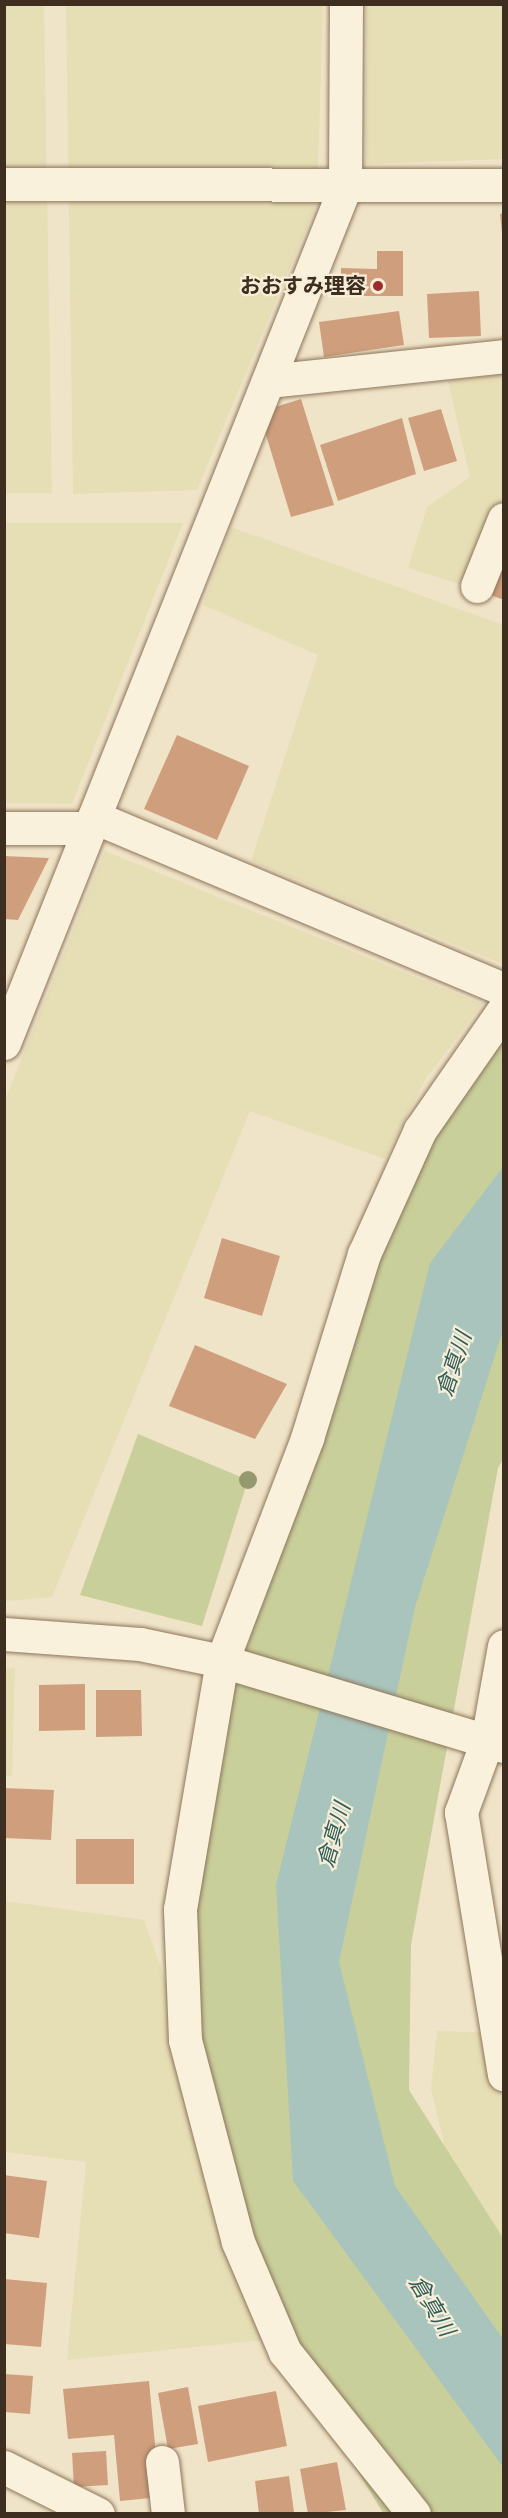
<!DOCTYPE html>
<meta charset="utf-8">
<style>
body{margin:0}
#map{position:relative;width:508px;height:2518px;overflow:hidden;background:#f0e4c8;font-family:"Zilla Slab","Noto Sans JP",serif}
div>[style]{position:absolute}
.farmland>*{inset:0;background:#e6deb5}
.green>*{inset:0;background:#c9cf9b}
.water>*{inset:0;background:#a9c4bc}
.building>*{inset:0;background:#cf9f7d}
.roads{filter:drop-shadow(0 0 2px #8d765c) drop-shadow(0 0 2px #8d765c)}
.minor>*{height:33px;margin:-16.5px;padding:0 16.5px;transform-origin:16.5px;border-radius:16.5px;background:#faf1dc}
.trees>*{width:18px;height:18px;margin:-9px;border-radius:50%;background:#96986f}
.dots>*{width:16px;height:16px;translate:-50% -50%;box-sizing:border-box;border:3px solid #f7eed8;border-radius:50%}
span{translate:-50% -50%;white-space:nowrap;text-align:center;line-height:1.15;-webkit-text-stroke:4.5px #f7eed8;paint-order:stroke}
.poi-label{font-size:21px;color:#3d2e20;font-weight:700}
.right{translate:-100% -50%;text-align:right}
.water-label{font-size:22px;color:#2f5d5a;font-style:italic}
.frame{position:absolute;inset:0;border:6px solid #3d2e20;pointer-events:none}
</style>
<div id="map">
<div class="farmland">
<i style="clip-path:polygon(5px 5px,44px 5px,52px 493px,5px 493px)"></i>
<i style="clip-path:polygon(66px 5px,323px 5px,317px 203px,197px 490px,73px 494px)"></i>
<i style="clip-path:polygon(366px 5px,503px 5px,503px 159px,366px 164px)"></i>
<i style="clip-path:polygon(503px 373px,503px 505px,469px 587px,408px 568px,427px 507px,470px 477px,448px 381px)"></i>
<i style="clip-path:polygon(5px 523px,183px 523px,72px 804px,5px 803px)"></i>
<i style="clip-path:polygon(231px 527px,503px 625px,503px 964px,251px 861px,318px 655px,203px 605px)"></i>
<i style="clip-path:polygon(105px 851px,482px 1004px,425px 1080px,385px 1159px,250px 1111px,52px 1597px,5px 1601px,5px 1100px)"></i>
<i style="clip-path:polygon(5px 1668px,15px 1668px,12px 1776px,5px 1776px)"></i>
<i style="clip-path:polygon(5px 1901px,144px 1920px,184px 2033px,264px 2340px,67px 2360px,86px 2162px,5px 2152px)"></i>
<i style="clip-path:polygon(437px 2031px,503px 2033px,503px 2257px,445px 2148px,431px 2089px)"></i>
</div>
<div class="green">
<i style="clip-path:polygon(503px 1028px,503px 1459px,498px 1468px,411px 1945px,409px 2090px,503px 2238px,503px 2513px,383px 2513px,236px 2270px,184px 2033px,211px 1755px,409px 1155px)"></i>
<i style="clip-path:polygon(138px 1434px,248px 1480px,202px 1626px,80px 1595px)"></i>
</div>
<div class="water">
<i style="clip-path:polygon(503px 1167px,503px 1330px,415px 1607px,339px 1962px,395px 2186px,503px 2339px,503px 2467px,293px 2181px,276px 1885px,430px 1263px)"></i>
</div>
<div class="building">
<i style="clip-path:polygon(504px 213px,504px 232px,502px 232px,500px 214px)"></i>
<i style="clip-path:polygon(377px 251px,403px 251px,403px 296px,341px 296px,341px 268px,377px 269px)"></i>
<i style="clip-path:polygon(479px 291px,481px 336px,429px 338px,427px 294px)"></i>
<i style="clip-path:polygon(399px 311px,404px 345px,324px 357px,319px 322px)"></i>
<i style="clip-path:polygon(301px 399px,334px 505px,291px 517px,259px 412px)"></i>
<i style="clip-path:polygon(441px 409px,457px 461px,424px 471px,408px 418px)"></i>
<i style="clip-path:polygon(402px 418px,416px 474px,338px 501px,320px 445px)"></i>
<i style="clip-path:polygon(504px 549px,504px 600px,485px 593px)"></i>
<i style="clip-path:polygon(177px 735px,249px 766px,217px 840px,144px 809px)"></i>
<i style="clip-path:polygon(4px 856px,49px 858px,18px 920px,4px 919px)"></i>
<i style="clip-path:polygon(222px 1238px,280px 1256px,262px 1316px,204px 1298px)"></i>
<i style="clip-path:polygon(195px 1345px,287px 1384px,255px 1439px,169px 1406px)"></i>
<i style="clip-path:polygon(85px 1684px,85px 1730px,39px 1731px,39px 1685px)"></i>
<i style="clip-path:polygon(96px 1690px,141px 1690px,142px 1736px,96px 1737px)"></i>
<i style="clip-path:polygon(4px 1788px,54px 1790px,51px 1840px,4px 1838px)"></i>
<i style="clip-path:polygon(76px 1839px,134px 1839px,134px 1884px,76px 1884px)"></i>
<i style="clip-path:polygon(4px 2175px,47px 2181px,39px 2238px,4px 2233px)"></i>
<i style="clip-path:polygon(4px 2279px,47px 2283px,41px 2347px,4px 2344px)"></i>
<i style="clip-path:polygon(4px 2374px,33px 2376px,30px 2414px,4px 2412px)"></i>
<i style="clip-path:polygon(149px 2381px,160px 2497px,120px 2501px,114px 2435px,68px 2439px,63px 2389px)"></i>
<i style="clip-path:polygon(188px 2387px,198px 2444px,168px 2449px,158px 2393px)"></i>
<i style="clip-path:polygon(276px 2391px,287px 2446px,208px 2462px,198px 2406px)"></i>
<i style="clip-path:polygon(106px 2451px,108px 2485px,74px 2487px,72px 2453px)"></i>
<i style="clip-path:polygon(337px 2462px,346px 2510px,308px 2514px,300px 2469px)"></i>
<i style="clip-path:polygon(289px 2476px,294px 2512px,259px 2514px,255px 2481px)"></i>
</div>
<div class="roads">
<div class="minor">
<i style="left:4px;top:184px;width:500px;rotate:0.11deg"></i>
<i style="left:268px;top:381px;width:237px;rotate:-6deg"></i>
<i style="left:477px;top:586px;width:72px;rotate:-68.1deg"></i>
<i style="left:94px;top:817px;width:445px;rotate:22.8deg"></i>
<i style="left:4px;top:828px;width:86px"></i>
<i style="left:4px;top:1043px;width:921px;rotate:-68.28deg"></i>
<i style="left:345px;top:187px;width:183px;rotate:-89.7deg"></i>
<i style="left:4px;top:1634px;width:136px;rotate:4.2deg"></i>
<i style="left:140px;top:1644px;width:84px;rotate:11.7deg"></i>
<i style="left:222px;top:1661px;width:295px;rotate:16.8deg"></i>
<i style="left:504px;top:1646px;width:97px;rotate:100.1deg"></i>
<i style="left:487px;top:1741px;width:76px;rotate:110.1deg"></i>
<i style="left:461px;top:1812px;width:266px;rotate:80.7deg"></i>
<i style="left:162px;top:2462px;width:52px;rotate:83.4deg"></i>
<i style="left:4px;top:2467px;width:105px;rotate:26.6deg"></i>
<i style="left:414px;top:2514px;width:207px;rotate:-128.5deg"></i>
<i style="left:285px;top:2352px;width:120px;rotate:-113.1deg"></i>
<i style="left:238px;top:2242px;width:209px;rotate:-104.7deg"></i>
<i style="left:185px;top:2040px;width:131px;rotate:-92.2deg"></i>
<i style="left:180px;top:1909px;width:252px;rotate:-80.4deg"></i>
<i style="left:222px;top:1661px;width:239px;rotate:-69.1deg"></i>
<i style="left:307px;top:1438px;width:193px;rotate:-72.8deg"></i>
<i style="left:364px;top:1254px;width:136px;rotate:-65.7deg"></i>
<i style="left:420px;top:1130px;width:147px;rotate:-55.2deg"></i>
</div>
</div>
<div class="trees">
<i style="left:248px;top:1480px"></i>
</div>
<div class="dots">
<i style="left:378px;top:286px;background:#9e2a2b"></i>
</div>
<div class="poi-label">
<span class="right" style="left:366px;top:286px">おおすみ理容</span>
</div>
<div class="water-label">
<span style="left:454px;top:1364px;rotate:-72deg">倉真川</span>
<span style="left:334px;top:1835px;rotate:-74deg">倉真川</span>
<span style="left:432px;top:2306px;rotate:59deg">倉真川</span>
</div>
<div class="frame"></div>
</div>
